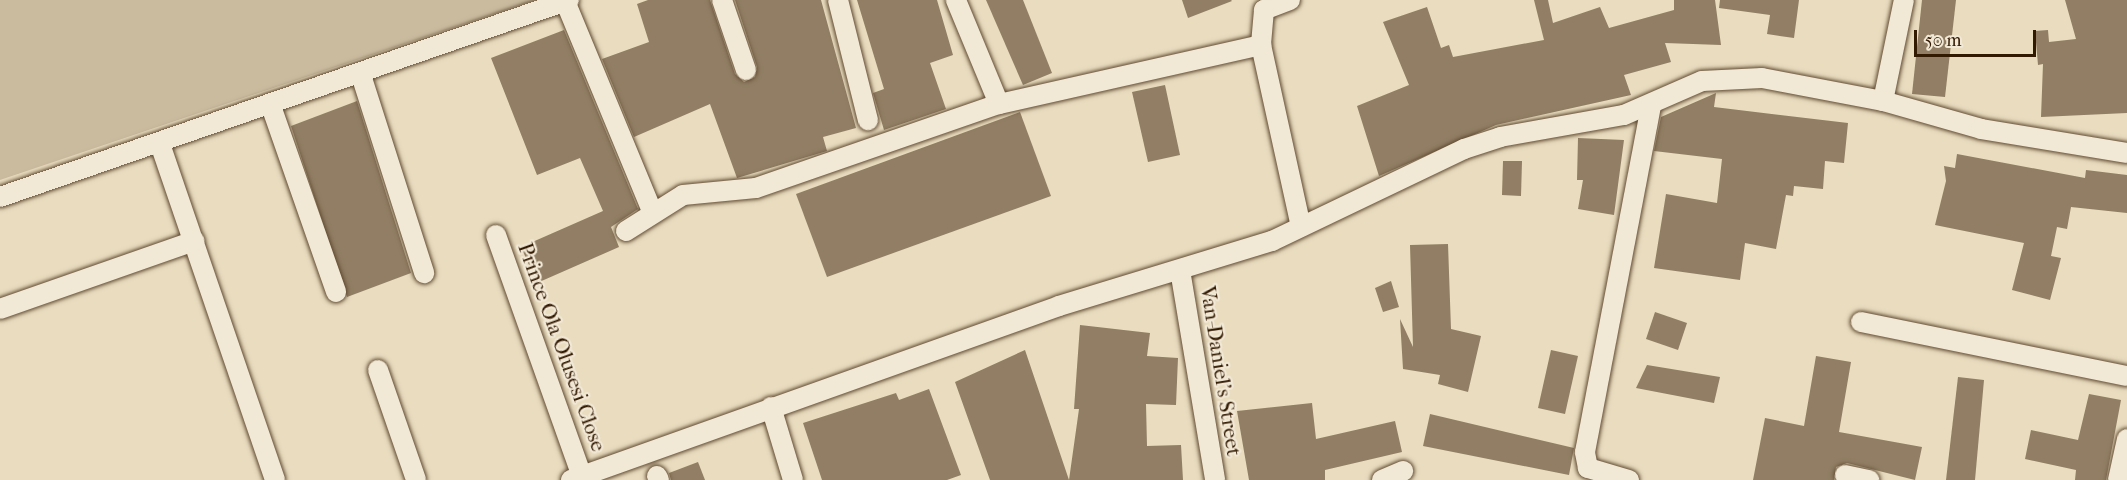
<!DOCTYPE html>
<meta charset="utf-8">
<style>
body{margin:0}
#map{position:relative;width:2127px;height:480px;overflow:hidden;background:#e9dcbf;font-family:"IM FELL French Canon",serif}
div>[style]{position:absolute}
.green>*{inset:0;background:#cabb9f}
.building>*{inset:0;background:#917e64}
.roads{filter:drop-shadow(0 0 2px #604a31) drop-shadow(0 0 2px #604a31)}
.minor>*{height:20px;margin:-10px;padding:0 10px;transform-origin:10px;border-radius:10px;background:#f1e8d5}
span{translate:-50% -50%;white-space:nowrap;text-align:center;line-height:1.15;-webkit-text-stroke:4.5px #f1e8d5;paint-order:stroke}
.street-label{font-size:21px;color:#321902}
.scale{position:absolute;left:1914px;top:30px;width:122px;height:27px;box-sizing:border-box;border:3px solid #321902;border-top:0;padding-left:8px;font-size:18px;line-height:21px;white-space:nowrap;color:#321902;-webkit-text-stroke:4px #f1e8d5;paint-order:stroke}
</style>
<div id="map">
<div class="green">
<i style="clip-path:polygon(0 0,535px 0,0 180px)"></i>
</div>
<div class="building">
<i style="clip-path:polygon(648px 0,710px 0,735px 74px,744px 82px,755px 77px,757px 67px,735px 0,821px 0,856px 128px,823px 137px,827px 151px,737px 178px,710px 104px,634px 137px,602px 59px,649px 42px,637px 4px)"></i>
<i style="clip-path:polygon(857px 0,937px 0,953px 55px,930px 63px,946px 109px,884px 130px,873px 93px,884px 89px)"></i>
<i style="clip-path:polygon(986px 0,1023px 0,1052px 73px,1023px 85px)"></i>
<i style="clip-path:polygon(1182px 0,1231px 0,1232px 1px,1188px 18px)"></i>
<i style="clip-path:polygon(1534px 0,1548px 0,1553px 23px,1600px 7px,1609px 28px,1674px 10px,1674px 0,1715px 0,1721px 45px,1665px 43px,1671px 62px,1624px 75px,1631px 95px,1496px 125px,1379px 176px,1357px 106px,1409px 85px,1383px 22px,1427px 7px,1441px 48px,1449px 45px,1453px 57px,1544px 40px)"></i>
<i style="clip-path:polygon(1720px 0,1799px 0,1794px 38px,1767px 34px,1770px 15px,1719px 8px)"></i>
<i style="clip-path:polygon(1922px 0,1956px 0,1945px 97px,1912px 94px)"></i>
<i style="clip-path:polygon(2065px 0,2127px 0,2127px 113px,2041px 117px,2043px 64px,2038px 65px,2035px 31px,2048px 30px,2049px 42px,2076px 39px)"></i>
<i style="clip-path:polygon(564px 30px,638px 209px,611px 227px,619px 247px,537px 283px,521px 247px,603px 211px,580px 158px,537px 175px,491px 58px)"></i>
<i style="clip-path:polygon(1165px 85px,1180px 155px,1148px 162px,1132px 92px)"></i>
<i style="clip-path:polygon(1716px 93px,1714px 107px,1848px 123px,1844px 163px,1825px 161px,1823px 189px,1794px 186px,1793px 196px,1786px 195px,1776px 249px,1745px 243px,1740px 280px,1654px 268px,1666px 194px,1717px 203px,1722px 159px,1654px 151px,1661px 117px)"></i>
<i style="clip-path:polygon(357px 101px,411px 273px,347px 297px,291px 126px)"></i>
<i style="clip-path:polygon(1020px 112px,1051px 196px,827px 277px,796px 194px)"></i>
<i style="clip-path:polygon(1578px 138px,1624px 140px,1614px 215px,1578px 209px,1583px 180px,1577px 180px)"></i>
<i style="clip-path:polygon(1957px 154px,2085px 178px,2086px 170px,2127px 175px,2127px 213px,2071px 207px,2067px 229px,2057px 227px,2051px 256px,2061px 258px,2050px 300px,2012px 290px,2024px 243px,1935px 225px,1946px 181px,1944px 166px,1955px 168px)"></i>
<i style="clip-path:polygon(1503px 161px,1522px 161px,1521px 196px,1502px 195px)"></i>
<i style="clip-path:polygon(1448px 244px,1451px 329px,1481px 336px,1468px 392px,1438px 384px,1440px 375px,1403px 369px,1400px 319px,1413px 347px,1410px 245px)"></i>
<i style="clip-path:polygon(1391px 281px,1399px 307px,1383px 312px,1375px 288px)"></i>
<i style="clip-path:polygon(1655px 312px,1687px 323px,1678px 350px,1646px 339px)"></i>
<i style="clip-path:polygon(1080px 325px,1150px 333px,1147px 356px,1178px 358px,1176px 405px,1146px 404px,1147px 446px,1181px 445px,1183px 480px,990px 480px,955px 382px,1025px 350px,1069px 480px,1079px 409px,1074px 409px)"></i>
<i style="clip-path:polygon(1551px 350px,1578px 356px,1565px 414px,1538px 408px)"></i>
<i style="clip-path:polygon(1816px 356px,1851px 362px,1839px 432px,1922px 447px,1915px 480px,1847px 463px,1836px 467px,1834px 480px,1753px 480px,1765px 418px,1804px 426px)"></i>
<i style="clip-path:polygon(1647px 365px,1720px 377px,1714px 403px,1636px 388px)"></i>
<i style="clip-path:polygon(1958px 377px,1984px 380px,1975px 480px,1946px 480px)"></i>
<i style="clip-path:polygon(929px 389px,961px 475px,947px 480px,822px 480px,803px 423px,896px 393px,899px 400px)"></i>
<i style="clip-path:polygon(2089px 394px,2121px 400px,2106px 480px,2075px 480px,2076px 470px,2025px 459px,2031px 430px,2078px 440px)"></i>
<i style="clip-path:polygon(1312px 403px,1316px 439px,1395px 421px,1402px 452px,1325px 470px,1325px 480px,1249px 480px,1237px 411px)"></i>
<i style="clip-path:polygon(1430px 414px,1574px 448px,1569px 475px,1423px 446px)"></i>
<i style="clip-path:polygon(698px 462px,705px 480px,671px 480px,669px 473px)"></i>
</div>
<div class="roads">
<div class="minor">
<i style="left:722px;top:0;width:74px;rotate:71.1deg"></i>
<i style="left:838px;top:0;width:124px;rotate:76deg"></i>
<i style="left:1290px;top:0;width:28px;rotate:159deg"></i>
<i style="left:1264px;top:10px;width:35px;rotate:95deg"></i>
<i style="left:1261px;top:45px;width:186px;rotate:77.6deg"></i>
<i style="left:565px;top:1px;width:227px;rotate:67.5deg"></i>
<i style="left:361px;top:75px;width:208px;rotate:72.3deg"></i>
<i style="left:1883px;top:101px;width:103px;rotate:-78.3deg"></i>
<i style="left:999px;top:104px;width:269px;rotate:-12.7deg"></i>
<i style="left:271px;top:106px;width:197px;rotate:70.7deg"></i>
<i style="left:160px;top:144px;width:355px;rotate:71.1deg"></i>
<i style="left:0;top:197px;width:602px;rotate:-19.1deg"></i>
<i style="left:626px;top:231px;width:67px;rotate:-32.3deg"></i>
<i style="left:683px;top:195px;width:73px;rotate:-5.5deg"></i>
<i style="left:756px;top:188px;width:257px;rotate:-19.1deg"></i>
<i style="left:999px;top:104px;width:113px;rotate:-112.5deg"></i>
<i style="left:496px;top:235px;width:256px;rotate:70.4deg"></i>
<i style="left:1180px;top:270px;width:213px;rotate:80.5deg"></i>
<i style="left:0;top:309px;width:206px;rotate:-19.3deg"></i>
<i style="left:1861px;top:322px;width:271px;rotate:11.5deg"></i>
<i style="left:378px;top:370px;width:116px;rotate:70.9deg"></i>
<i style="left:771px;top:407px;width:76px;rotate:73.2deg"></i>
<i style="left:1845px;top:475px;width:25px;rotate:12deg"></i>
<i style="left:657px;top:476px;width:4px;rotate:63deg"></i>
<i style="left:571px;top:480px;width:518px;rotate:-19.62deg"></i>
<i style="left:1059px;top:306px;width:223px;rotate:-17deg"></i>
<i style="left:1272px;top:241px;width:213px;rotate:-25.6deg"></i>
<i style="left:1464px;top:149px;width:38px;rotate:-18deg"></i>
<i style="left:1500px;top:137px;width:126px;rotate:-10.1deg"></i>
<i style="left:1624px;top:115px;width:85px;rotate:-23.6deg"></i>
<i style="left:1702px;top:81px;width:60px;rotate:-2.9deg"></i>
<i style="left:1762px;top:78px;width:123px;rotate:10.8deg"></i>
<i style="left:1883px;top:101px;width:102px;rotate:15.9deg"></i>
<i style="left:1981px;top:129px;width:148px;rotate:9.3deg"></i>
<i style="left:1382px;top:480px;width:23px;rotate:-23deg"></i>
<i style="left:1629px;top:480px;width:43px;rotate:-163.7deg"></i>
<i style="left:1588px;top:468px;width:16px;rotate:-101deg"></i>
<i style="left:1585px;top:452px;width:353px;rotate:-79.2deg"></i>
<i style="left:2118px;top:480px;width:42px;rotate:-77.6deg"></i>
</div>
</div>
<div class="street-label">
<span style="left:562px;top:347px;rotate:70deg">Prince Ola Olusesi Close</span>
<span style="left:1221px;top:371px;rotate:81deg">Van-Daniel’s Street</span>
</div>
<div class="scale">50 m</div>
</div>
